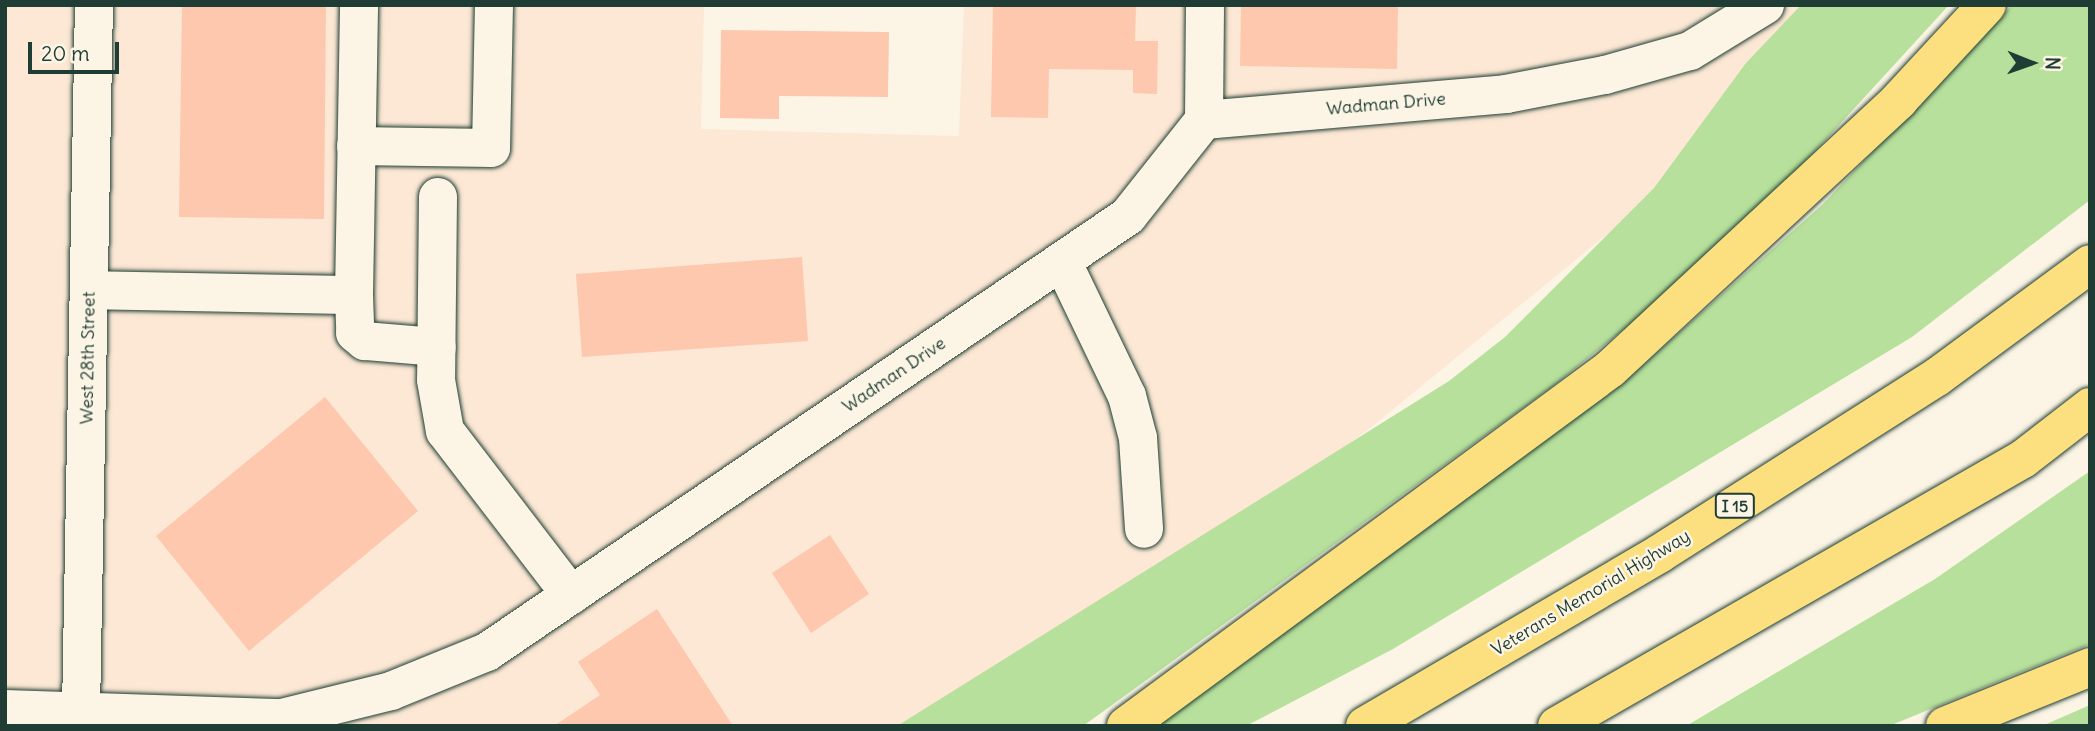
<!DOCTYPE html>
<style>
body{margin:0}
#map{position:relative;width:2095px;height:731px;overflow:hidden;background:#fcf5e5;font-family:Delius,sans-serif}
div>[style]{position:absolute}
.built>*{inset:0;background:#fce8d4}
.green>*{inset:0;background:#b7e09c}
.building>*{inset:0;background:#fdc8ae}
.roads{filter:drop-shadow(0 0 2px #1f3d34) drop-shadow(0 0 2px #1f3d34)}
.minor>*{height:38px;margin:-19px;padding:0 19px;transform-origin:19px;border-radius:19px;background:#fcf5e5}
.highway>*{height:38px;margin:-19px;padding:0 19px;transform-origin:19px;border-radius:19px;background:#fce080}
span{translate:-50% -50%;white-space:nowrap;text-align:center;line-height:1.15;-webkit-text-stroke:5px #fcf5e5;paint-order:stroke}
.shield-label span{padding:2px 5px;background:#fcf5e5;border:2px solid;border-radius:5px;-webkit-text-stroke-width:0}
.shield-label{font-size:16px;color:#1f3d34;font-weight:700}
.street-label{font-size:18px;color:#1f3d34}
.frame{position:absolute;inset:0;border:7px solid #1f3d34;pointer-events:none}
.north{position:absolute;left:1997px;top:28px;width:70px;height:70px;-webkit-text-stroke:5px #fcf5e5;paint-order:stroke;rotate:91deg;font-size:19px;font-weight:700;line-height:28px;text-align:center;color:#1f3d34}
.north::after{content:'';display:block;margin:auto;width:24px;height:32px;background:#1f3d34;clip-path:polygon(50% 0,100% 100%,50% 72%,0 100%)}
.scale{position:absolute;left:28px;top:42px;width:91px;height:32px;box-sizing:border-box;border:4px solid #1f3d34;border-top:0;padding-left:9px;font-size:21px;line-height:24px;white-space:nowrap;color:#1f3d34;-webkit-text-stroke:5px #fcf5e5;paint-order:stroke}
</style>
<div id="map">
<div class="built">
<i style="clip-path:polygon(5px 5px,704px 5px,701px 129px,959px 136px,964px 5px,1887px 5px,1369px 429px,959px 726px,5px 726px)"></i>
</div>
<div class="green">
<i style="clip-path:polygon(1801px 5px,1949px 5px,1785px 184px,1679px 285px,1553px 386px,1083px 726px,897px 726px,1449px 381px,1505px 337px,1654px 188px,1746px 63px)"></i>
<i style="clip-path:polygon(2012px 5px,2090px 5px,2090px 200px,1912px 337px,1393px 649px,1246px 726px,1148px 726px,1643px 365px,1823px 204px)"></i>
<i style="clip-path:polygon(2090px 471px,2090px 644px,1889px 726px,1686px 726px,1935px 579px)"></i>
<i style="clip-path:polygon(2090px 705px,2090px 726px,2042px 726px)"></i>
</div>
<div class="building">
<i style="clip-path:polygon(182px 5px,326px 5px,324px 219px,179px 217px)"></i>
<i style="clip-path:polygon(993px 5px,1136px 5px,1135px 41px,1158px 41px,1157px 94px,1133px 93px,1133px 70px,1049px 69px,1048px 118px,991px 117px)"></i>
<i style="clip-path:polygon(1241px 5px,1398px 5px,1397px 69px,1240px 66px)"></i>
<i style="clip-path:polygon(721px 30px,889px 32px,888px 97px,779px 96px,779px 119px,720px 118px)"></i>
<i style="clip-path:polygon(802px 257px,808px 341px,582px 357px,576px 274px)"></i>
<i style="clip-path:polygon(325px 397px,418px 511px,249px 651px,156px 536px)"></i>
<i style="clip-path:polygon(830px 535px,869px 594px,811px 633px,772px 573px)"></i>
<i style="clip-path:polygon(657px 609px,733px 726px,554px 726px,600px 695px,578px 662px)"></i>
</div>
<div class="roads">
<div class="minor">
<i style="left:1204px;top:120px;width:115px;rotate:-89.5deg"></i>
<i style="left:356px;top:146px;width:135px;rotate:0.8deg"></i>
<i style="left:491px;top:148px;width:143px;rotate:-88.8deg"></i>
<i style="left:438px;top:197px;width:183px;rotate:90.6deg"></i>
<i style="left:436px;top:380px;width:52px;rotate:80deg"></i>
<i style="left:445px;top:431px;width:207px;rotate:52.5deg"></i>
<i style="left:1062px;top:261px;width:150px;rotate:64.3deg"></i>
<i style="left:1127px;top:396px;width:43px;rotate:75.3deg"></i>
<i style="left:1138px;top:438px;width:91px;rotate:86.2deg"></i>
<i style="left:89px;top:290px;width:265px;rotate:1.1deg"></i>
<i style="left:354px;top:295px;width:290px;rotate:-89deg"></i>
<i style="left:354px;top:295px;width:38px;rotate:88deg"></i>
<i style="left:355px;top:333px;width:13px;rotate:39deg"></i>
<i style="left:365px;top:341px;width:72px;rotate:4.8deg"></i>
<i style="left:5px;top:709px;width:277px;rotate:1.9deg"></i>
<i style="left:282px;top:718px;width:112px;rotate:-13.9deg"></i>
<i style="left:391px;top:691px;width:104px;rotate:-22.1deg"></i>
<i style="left:487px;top:652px;width:775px;rotate:-34.22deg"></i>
<i style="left:1128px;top:216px;width:122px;rotate:-51.6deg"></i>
<i style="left:1204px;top:120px;width:303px;rotate:-4.9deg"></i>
<i style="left:1506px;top:94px;width:101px;rotate:-10.9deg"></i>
<i style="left:1605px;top:75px;width:88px;rotate:-15.8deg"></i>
<i style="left:1690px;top:51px;width:88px;rotate:-31.5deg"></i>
<i style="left:81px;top:711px;width:706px;rotate:-88.95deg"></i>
</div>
<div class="highway">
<i style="left:1126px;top:726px;width:601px;rotate:-36.41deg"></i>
<i style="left:1610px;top:369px;width:395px;rotate:-42.9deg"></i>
<i style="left:1899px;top:100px;width:129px;rotate:-47.2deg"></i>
<i style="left:1365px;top:726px;width:341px;rotate:-30.3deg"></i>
<i style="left:1659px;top:554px;width:330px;rotate:-32.5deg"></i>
<i style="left:1937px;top:377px;width:190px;rotate:-36.4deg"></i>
<i style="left:1557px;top:726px;width:537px;rotate:-29.81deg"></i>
<i style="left:2023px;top:459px;width:85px;rotate:-37.8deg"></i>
<i style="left:1945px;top:726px;width:157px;rotate:-22.1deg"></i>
</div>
</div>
<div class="shield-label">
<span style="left:1735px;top:506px">I 15</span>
</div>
<div class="street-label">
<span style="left:1386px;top:104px;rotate:-5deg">Wadman Drive</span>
<span style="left:88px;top:358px;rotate:-89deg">West 28th Street</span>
<span style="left:894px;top:375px;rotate:-34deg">Wadman Drive</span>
<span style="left:1591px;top:593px;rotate:-31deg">Veterans Memorial Highway</span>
</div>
<div class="frame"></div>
<div class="north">N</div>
<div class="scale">20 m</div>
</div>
